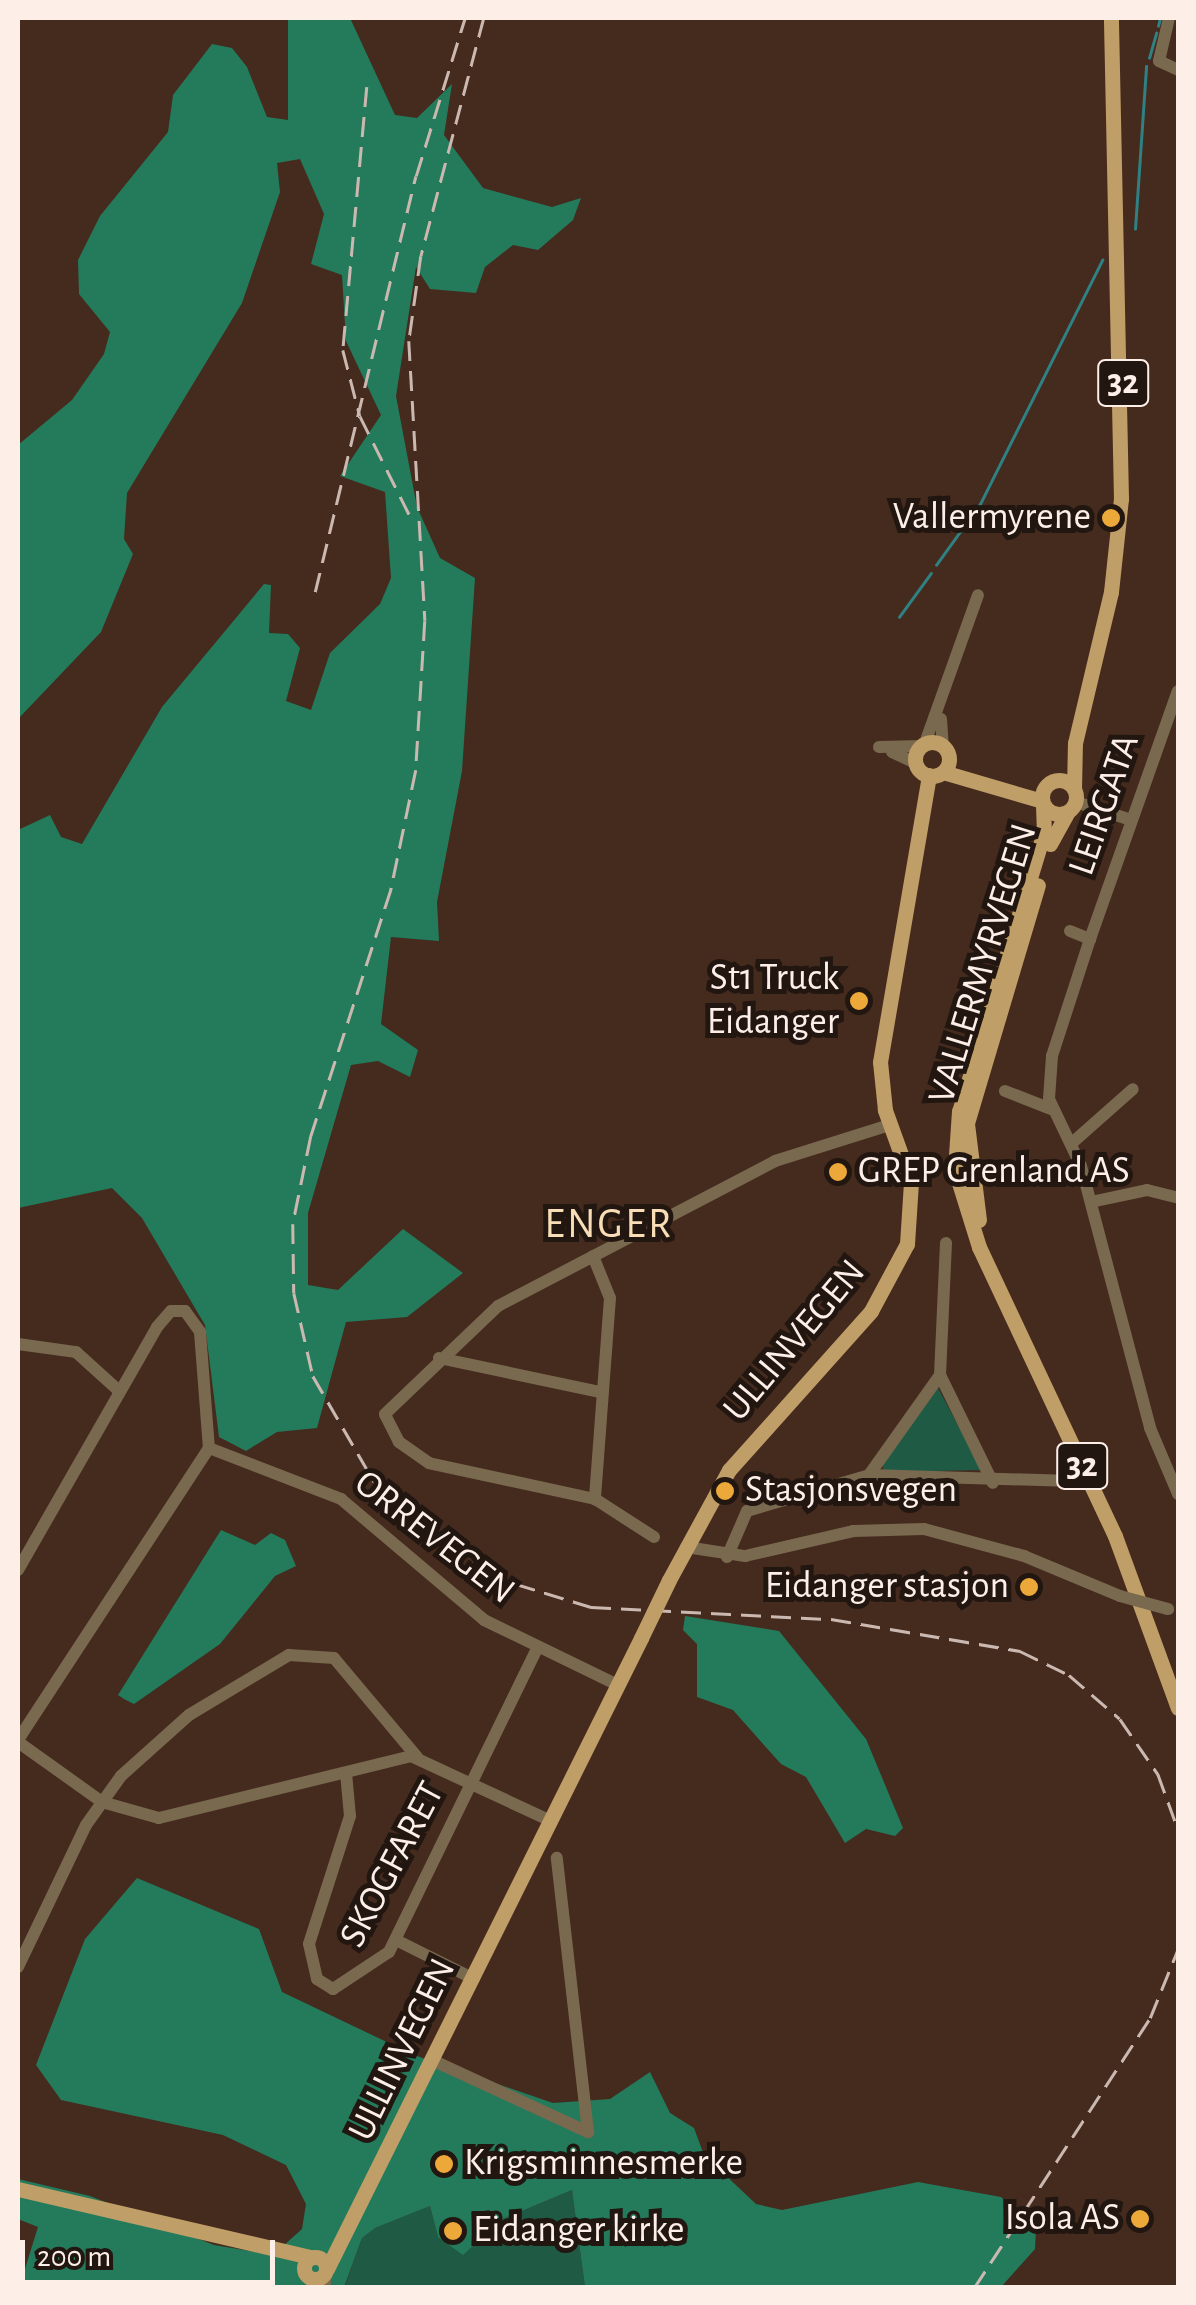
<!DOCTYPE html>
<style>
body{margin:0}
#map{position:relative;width:1196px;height:2305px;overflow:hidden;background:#452a1e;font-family:"Alegreya Sans",sans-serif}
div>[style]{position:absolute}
.green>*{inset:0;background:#1f5b44}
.forest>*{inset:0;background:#237b5b}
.stream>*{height:2.5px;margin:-1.25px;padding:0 1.25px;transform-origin:1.25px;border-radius:1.25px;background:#2f8183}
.minor>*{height:12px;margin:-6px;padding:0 6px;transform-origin:6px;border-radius:6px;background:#79694f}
.major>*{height:15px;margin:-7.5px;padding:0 7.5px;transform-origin:7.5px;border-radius:7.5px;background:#c09e67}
.major>.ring{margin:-7.5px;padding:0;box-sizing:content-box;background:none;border:15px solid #c09e67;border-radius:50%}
.rail>*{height:2.5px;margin-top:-1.25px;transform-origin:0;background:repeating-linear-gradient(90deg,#cbb9b1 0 20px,transparent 0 30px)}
.minor-bridge>*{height:12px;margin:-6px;padding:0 6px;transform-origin:6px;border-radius:6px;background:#79694f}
.major-bridge>*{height:15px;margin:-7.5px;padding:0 7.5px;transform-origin:7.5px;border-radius:7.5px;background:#c09e67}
.dots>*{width:28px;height:28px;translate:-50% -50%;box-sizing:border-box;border:5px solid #221611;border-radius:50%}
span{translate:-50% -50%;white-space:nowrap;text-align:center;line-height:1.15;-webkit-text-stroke:10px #221611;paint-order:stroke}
.shield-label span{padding:2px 8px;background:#221611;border:2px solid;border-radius:8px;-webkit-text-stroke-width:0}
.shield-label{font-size:35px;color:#fdeee8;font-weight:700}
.poi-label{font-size:38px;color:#fdeee8}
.right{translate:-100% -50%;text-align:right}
.left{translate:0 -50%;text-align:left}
.street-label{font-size:38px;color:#fdeee8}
.quarter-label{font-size:42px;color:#f9ddb6;letter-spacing:2.5px}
.frame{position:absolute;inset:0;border:20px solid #fdeee8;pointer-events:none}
.scale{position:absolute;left:20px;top:2240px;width:255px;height:45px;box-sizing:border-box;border:5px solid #fdeee8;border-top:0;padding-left:12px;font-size:30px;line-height:35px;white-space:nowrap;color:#fdeee8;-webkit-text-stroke:8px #221611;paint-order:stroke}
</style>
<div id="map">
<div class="green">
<i style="clip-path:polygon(938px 1388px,982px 1470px,883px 1472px,883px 1464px)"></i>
<i style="clip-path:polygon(572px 2190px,585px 2287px,344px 2288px,362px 2238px,375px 2228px,430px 2206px,438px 2237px,478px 2210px,500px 2220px)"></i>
</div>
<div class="forest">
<i style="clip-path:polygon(288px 18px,350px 18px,395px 115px,417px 118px,452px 84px,444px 135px,483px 188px,552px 207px,581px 198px,573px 220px,538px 250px,513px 245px,485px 267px,476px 293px,430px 289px,416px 267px,396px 396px,417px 507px,440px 558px,475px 578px,462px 771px,437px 902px,439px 941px,391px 937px,381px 1024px,418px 1050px,410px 1077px,378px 1061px,351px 1065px,308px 1213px,308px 1285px,338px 1290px,403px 1229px,463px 1273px,407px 1317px,346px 1322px,317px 1428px,277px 1432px,246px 1451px,219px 1437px,205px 1325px,142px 1218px,112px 1188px,18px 1208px,18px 830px,50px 815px,61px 837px,82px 844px,162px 707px,264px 584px,271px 585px,269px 633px,288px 634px,300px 648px,286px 701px,311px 710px,330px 653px,380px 604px,391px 578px,385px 492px,340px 476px,381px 415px,346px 341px,342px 275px,311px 264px,324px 214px,300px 159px,277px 163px,280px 192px,242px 303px,127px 493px,124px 539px,133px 554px,101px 632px,18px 719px,18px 445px,72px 400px,104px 354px,110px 332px,79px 294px,78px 260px,100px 216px,168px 132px,173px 95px,212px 44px,232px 48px,247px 67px,267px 117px,288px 120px)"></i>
<i style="clip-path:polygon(221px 1530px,255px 1545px,271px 1533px,285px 1540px,296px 1566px,275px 1576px,220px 1644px,134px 1704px,124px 1699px,118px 1695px)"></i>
<i style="clip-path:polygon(685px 1616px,779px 1631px,866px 1739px,903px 1828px,895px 1836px,866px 1829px,845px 1843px,806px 1777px,781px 1764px,733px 1710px,697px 1697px,697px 1644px,683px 1630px)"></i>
<i style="clip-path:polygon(137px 1878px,259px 1929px,282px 1992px,414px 2055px,553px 2103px,610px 2099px,650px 2072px,670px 2113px,694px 2128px,704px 2155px,756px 2204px,782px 2210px,918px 2182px,1001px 2197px,1036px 2229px,1035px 2249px,1001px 2287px,585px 2287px,572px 2190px,500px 2220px,489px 2210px,471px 2213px,475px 2244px,463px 2255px,438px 2237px,430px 2206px,375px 2228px,362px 2238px,344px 2287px,19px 2288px,38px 2227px,18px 2219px,18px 2179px,90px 2196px,214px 2245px,273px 2255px,302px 2229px,306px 2204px,286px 2165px,223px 2135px,61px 2100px,36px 2065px,85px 1939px)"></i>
</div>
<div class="stream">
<i style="left:1158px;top:26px;width:8px;rotate:-76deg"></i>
<i style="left:1149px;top:58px;width:26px;rotate:-74deg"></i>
<i style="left:1135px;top:229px;width:163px;rotate:-86.1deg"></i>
<i style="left:936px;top:565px;width:75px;rotate:-54.2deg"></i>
<i style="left:980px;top:504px;width:273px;rotate:-63.4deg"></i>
<i style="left:899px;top:617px;width:54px;rotate:-54deg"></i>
</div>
<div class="minor">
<i style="left:1169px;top:18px;width:44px;rotate:103.1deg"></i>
<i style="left:1159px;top:61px;width:21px;rotate:25deg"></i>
<i style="left:941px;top:719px;width:27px;rotate:86deg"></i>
<i style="left:925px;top:743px;width:157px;rotate:-70.3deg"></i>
<i style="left:879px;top:747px;width:42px;rotate:-1.4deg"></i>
<i style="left:892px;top:752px;width:26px;rotate:25deg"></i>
<i style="left:1076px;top:802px;width:58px;rotate:18.1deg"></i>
<i style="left:1070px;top:931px;width:22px;rotate:22deg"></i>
<i style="left:1090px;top:939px;width:123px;rotate:108deg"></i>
<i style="left:1052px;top:1056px;width:43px;rotate:94deg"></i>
<i style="left:1049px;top:1099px;width:74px;rotate:64.5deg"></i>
<i style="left:1081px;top:1166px;width:271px;rotate:75.2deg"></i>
<i style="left:1150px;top:1428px;width:72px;rotate:67deg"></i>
<i style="left:1090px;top:939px;width:263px;rotate:-70.5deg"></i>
<i style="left:1005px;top:1091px;width:49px;rotate:21.4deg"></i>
<i style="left:1072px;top:1143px;width:81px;rotate:-41.5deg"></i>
<i style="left:1091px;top:1202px;width:57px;rotate:-12.1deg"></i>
<i style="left:1147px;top:1190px;width:32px;rotate:14deg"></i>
<i style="left:946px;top:1243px;width:132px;rotate:92.6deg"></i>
<i style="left:940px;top:1375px;width:120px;rotate:63.9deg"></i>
<i style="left:593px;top:1256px;width:45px;rotate:68deg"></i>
<i style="left:610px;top:1298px;width:202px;rotate:94.3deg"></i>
<i style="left:18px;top:1344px;width:59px;rotate:7.9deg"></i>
<i style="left:76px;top:1352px;width:57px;rotate:42.1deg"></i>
<i style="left:439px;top:1358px;width:165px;rotate:11.9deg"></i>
<i style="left:209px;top:1448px;width:142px;rotate:21.1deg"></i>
<i style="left:341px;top:1499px;width:187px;rotate:40.2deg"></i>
<i style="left:484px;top:1620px;width:149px;rotate:25.9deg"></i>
<i style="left:869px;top:1475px;width:123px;rotate:-54.6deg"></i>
<i style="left:654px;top:1537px;width:70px;rotate:-147.2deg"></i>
<i style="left:595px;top:1499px;width:170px;rotate:-167.8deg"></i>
<i style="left:429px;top:1463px;width:37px;rotate:-145deg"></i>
<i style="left:399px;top:1442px;width:31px;rotate:-117deg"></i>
<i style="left:385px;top:1414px;width:156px;rotate:-43.7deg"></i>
<i style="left:498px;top:1306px;width:313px;rotate:-27.6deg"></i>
<i style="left:775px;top:1161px;width:120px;rotate:-17.5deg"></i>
<i style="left:686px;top:1547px;width:60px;rotate:8.7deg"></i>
<i style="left:745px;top:1556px;width:111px;rotate:-13deg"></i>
<i style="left:853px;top:1531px;width:71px;rotate:-1.6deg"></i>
<i style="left:924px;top:1529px;width:104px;rotate:15.1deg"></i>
<i style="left:1024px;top:1556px;width:104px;rotate:22.6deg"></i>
<i style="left:727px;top:1557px;width:50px;rotate:-66.5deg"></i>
<i style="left:747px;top:1511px;width:127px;rotate:-16.4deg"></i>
<i style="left:869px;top:1475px;width:203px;rotate:1.7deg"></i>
<i style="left:18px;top:1570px;width:280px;rotate:-60.2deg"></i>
<i style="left:157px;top:1327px;width:21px;rotate:-49deg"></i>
<i style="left:171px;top:1311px;width:14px"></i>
<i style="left:185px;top:1311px;width:26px;rotate:54deg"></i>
<i style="left:200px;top:1332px;width:116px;rotate:85.6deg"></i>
<i style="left:209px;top:1448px;width:349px;rotate:123.2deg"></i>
<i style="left:18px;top:1742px;width:103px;rotate:35.5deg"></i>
<i style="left:102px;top:1802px;width:59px;rotate:15.7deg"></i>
<i style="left:159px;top:1818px;width:260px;rotate:-13.8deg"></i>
<i style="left:411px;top:1756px;width:154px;rotate:24.9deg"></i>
<i style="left:346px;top:1773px;width:43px;rotate:84.7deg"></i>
<i style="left:350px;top:1816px;width:134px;rotate:107.8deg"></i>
<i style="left:309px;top:1944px;width:36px;rotate:77deg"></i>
<i style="left:317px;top:1979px;width:19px;rotate:32deg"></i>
<i style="left:333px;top:1989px;width:67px;rotate:-33.5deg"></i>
<i style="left:389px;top:1952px;width:339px;rotate:-64deg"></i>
<i style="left:396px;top:1940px;width:87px;rotate:26.6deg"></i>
<i style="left:18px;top:1967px;width:157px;rotate:-64.4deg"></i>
<i style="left:86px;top:1825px;width:60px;rotate:-54.5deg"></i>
<i style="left:121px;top:1776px;width:91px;rotate:-41.9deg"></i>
<i style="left:189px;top:1715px;width:117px;rotate:-31deg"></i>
<i style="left:289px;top:1655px;width:45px;rotate:3.8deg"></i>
<i style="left:334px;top:1658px;width:129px;rotate:50deg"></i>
<i style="left:434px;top:2061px;width:170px;rotate:24.8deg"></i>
<i style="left:588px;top:2132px;width:276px;rotate:-96.5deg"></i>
<i style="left:310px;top:2278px;width:11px;rotate:68deg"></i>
<i style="left:325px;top:2288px;width:14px;rotate:-90deg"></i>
</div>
<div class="major">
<i class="ring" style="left:915px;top:742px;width:19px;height:19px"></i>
<i style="left:943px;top:772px;width:103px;rotate:16.3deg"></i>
<i class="ring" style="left:1042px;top:780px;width:19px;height:19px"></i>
<i style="left:1074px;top:789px;width:46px;rotate:-88.8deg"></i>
<i style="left:1075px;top:743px;width:155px;rotate:-76.6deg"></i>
<i style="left:1111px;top:592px;width:94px;rotate:-83.9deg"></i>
<i style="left:1121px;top:499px;width:481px;rotate:-91.2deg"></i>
<i style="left:1043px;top:805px;width:27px;rotate:88deg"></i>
<i style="left:1044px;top:832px;width:292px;rotate:106.9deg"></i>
<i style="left:959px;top:1111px;width:59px;rotate:93.9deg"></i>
<i style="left:955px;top:1170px;width:81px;rotate:72.7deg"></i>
<i style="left:979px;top:1247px;width:319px;rotate:64.8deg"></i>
<i style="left:1115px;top:1536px;width:183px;rotate:69.9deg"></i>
<i style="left:1050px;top:844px;width:35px;rotate:-61deg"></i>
<i style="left:979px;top:1220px;width:98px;rotate:-97.1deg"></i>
<i style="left:967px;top:1123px;width:248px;rotate:-73.4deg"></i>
<i style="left:669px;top:1580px;width:125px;rotate:-61.4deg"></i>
<i style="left:729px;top:1470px;width:213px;rotate:-48.2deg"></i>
<i style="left:871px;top:1311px;width:76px;rotate:-61.8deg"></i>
<i style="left:907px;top:1244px;width:62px;rotate:-86.3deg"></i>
<i style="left:911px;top:1182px;width:77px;rotate:-109.9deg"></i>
<i style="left:885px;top:1110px;width:48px;rotate:-95.9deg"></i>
<i style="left:880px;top:1062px;width:291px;rotate:-80.3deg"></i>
<i style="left:18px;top:2189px;width:301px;rotate:13.1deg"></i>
<i class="ring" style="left:304px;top:2257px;width:7px;height:7px"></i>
<i style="left:327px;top:2269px;width:705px;rotate:-63.54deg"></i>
</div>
<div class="rail">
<i style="left:484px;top:18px;width:246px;rotate:104.8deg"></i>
<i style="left:421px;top:256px;width:86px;rotate:98deg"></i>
<i style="left:409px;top:341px;width:280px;rotate:86.7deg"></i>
<i style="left:425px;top:621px;width:149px;rotate:93.5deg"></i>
<i style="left:416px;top:770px;width:123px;rotate:101.8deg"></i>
<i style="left:391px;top:890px;width:259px;rotate:108deg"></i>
<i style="left:311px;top:1136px;width:90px;rotate:101.6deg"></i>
<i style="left:293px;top:1224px;width:69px;rotate:89.2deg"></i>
<i style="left:294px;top:1293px;width:85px;rotate:77.1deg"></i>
<i style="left:313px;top:1376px;width:129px;rotate:59.9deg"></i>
<i style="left:378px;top:1488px;width:139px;rotate:38.6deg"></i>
<i style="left:487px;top:1575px;width:109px;rotate:17.1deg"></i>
<i style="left:591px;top:1607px;width:240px;rotate:2.9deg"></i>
<i style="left:831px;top:1619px;width:192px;rotate:9.6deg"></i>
<i style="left:1020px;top:1651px;width:55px;rotate:26.1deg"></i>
<i style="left:1069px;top:1675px;width:67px;rotate:40.8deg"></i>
<i style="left:1120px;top:1719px;width:67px;rotate:55.4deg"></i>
<i style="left:1158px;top:1774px;width:59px;rotate:70deg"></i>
<i style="left:367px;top:87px;width:264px;rotate:95.2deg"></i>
<i style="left:343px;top:350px;width:68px;rotate:75.6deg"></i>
<i style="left:360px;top:416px;width:112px;rotate:63.4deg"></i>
<i style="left:315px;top:592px;width:428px;rotate:-76.4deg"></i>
<i style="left:416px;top:176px;width:165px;rotate:-72.8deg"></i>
<i style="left:974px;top:2288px;width:322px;rotate:-56.9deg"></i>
<i style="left:1150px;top:2018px;width:74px;rotate:-67.9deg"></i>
</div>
<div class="minor-bridge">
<i style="left:1120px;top:1596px;width:50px;rotate:15.2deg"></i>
</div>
<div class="major-bridge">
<i style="left:641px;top:1638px;width:64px;rotate:-64.2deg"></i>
</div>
<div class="dots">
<i style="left:1111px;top:518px;background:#eca93a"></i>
<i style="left:859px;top:1001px;background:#eca93a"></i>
<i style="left:838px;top:1172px;background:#eca93a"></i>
<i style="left:725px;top:1491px;background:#eca93a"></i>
<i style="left:1029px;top:1587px;background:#eca93a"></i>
<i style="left:444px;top:2164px;background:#eca93a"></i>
<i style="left:1140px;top:2219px;background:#eca93a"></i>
<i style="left:453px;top:2231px;background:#eca93a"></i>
</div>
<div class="shield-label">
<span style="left:1123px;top:383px">32</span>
<span style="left:1082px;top:1466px">32</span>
</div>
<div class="poi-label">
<span class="right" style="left:1091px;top:518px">Vallermyrene</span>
<span class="right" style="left:839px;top:1001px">St1 Truck<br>Eidanger</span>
<span class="left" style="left:858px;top:1172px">GREP Grenland AS</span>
<span class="left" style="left:745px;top:1491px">Stasjonsvegen</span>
<span class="right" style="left:1009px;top:1587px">Eidanger stasjon</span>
<span class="left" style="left:464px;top:2164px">Krigsminnesmerke</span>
<span class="right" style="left:1120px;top:2219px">Isola AS</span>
<span class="left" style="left:473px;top:2231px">Eidanger kirke</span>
</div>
<div class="street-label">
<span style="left:1105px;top:805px;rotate:-71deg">LEIRGATA</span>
<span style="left:984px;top:964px;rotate:-73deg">VALLERMYRVEGEN</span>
<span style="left:795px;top:1341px;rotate:-50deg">ULLINVEGEN</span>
<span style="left:434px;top:1538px;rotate:38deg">ORREVEGEN</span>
<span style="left:393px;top:1865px;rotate:-62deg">SKOGFARET</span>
<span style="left:403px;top:2050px;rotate:-64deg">ULLINVEGEN</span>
</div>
<div class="quarter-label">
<span style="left:609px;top:1224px">ENGER</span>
</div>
<div class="frame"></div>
<div class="scale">200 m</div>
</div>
